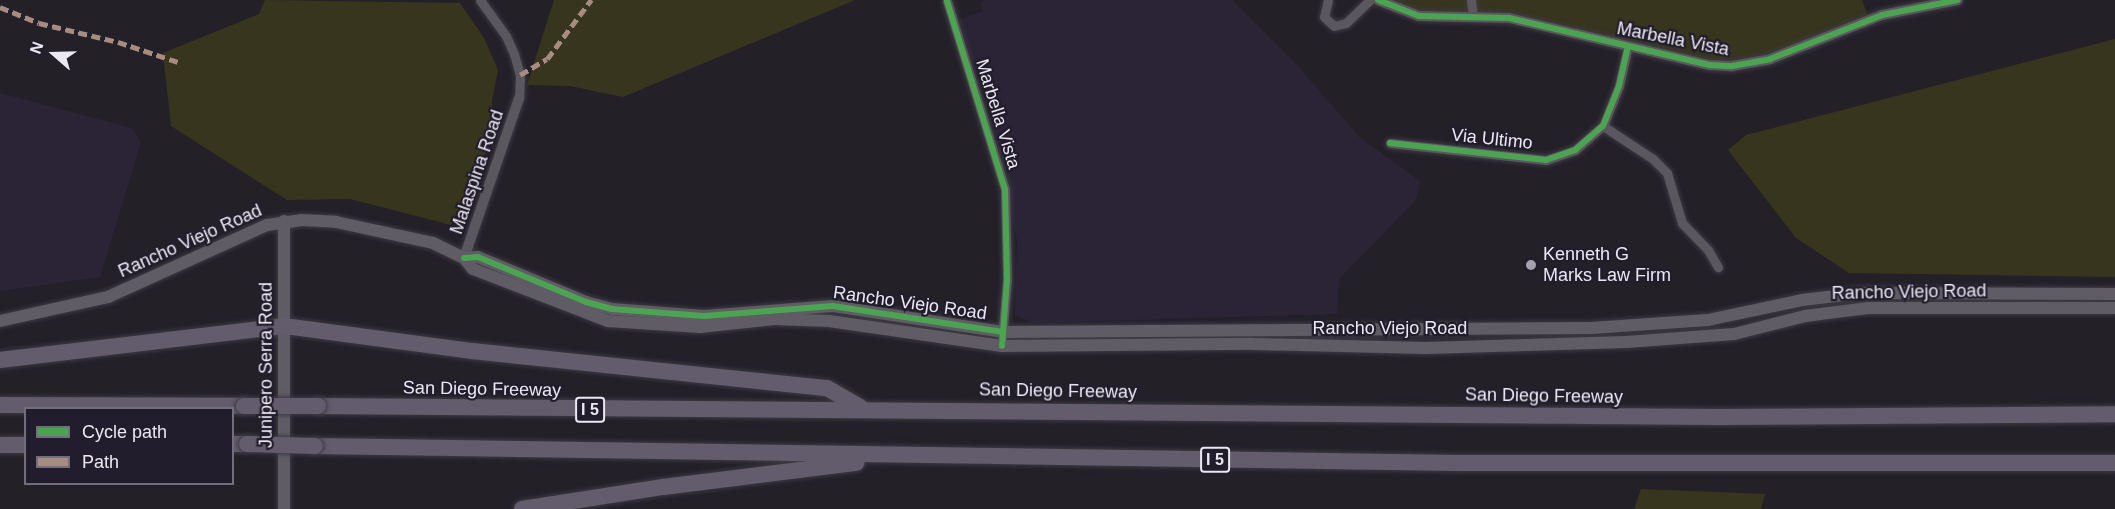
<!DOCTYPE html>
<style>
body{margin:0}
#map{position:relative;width:2115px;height:509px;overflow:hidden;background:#232028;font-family:Arial,sans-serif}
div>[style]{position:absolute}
.built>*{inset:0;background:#2b2437}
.green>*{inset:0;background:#38351e}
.roads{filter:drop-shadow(0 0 2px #3d3a42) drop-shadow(0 0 2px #3d3a42)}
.minor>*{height:9px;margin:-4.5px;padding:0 4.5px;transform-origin:4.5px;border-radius:4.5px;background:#5a575e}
.tertiary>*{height:10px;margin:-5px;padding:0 5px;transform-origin:5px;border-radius:5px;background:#5a575e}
.secondary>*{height:12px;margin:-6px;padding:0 6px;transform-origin:6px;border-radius:6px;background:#5f5c65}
.motorway>*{height:16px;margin:-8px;padding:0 8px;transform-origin:8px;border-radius:8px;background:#625c6c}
.bridges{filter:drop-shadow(0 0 2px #3d3a42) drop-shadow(0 0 2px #3d3a42)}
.motorway-bridge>*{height:16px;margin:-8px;padding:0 8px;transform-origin:8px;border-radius:8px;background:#625c6c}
.quiet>*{height:4.5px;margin-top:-2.25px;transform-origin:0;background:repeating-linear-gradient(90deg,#a88b81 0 9px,transparent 0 13.5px)}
.cycleway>*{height:6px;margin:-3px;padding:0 3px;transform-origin:3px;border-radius:3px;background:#4ca352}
.dots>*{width:16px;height:16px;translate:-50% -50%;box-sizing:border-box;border:3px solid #221d2c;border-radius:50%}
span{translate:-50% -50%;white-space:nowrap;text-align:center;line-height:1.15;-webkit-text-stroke:4.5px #221d2c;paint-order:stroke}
.shield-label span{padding:2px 4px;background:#221d2c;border:2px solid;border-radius:4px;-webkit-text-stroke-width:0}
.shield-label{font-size:16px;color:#ebe8f2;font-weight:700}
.street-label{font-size:18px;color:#ebe8f2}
.poi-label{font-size:18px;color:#ebe8f2}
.left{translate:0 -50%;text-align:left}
.legend{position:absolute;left:24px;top:407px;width:210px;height:78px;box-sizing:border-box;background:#221d2c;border:2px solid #726e7b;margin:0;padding:8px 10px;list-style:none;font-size:18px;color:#ebe8f2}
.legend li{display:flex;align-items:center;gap:12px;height:30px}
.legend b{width:30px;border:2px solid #726e7b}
.north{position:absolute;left:24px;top:24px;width:60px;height:60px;-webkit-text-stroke:4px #221d2c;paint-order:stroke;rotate:290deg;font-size:16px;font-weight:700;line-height:24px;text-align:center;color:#ebe8f2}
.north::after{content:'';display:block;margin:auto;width:21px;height:27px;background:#ebe8f2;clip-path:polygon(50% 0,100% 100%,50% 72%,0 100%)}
</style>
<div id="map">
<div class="built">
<i style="clip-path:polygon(986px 0,1232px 0,1297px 65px,1359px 137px,1420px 181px,1416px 200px,1339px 279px,1337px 314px,1033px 323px,1015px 315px,1017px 241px,1004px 170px,990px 112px,959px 20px,983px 11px,981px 3px)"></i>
<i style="clip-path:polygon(0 93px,132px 128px,141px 142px,100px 277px,0 291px)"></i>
</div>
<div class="green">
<i style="clip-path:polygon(265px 0,460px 3px,484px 38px,498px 70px,492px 101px,493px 137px,451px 225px,350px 199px,287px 200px,171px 126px,163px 53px,259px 14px)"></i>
<i style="clip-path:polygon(554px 0,855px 0,623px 97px,570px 86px,527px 85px)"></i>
<i style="clip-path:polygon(1378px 0,1862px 0,1869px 19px,1732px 66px,1509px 18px,1444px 17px)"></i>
<i style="clip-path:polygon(2115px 39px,2115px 277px,1849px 273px,1796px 238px,1728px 150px,1746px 135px)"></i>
<i style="clip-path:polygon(1641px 489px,1765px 494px,1761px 509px,1634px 509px)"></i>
</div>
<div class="roads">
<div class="minor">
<i style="left:480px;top:0;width:44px;rotate:54.2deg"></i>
<i style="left:506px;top:36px;width:20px;rotate:66deg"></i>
<i style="left:514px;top:54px;width:22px;rotate:74deg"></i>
<i style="left:520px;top:75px;width:23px;rotate:92deg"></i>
<i style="left:1328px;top:0;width:17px;rotate:103deg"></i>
<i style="left:1324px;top:17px;width:13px;rotate:42deg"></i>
<i style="left:1334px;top:26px;width:12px;rotate:-14deg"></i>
<i style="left:1346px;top:23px;width:33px;rotate:-44deg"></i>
<i style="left:1471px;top:0;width:16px;rotate:83deg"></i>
<i style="left:947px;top:1px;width:197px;rotate:72.9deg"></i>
<i style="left:1005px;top:189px;width:91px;rotate:88.7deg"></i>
<i style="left:1007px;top:280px;width:58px;rotate:94.9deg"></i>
<i style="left:1603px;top:126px;width:60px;rotate:33.4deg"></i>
<i style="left:1653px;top:159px;width:20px;rotate:45deg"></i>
<i style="left:1667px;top:173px;width:52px;rotate:73.3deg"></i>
<i style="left:1682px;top:223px;width:37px;rotate:46deg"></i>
<i style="left:1708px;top:250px;width:20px;rotate:60deg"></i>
<i style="left:1390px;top:143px;width:157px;rotate:6.2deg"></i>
<i style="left:1546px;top:160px;width:31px;rotate:-19deg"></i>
<i style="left:1575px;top:150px;width:37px;rotate:-41deg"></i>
<i style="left:1603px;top:126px;width:43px;rotate:-68.2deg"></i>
<i style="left:1619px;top:86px;width:41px;rotate:-77.3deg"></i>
</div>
<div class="tertiary">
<i style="left:1378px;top:0;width:44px;rotate:21.3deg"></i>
<i style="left:1419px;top:16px;width:90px;rotate:1.3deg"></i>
<i style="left:1509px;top:18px;width:206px;rotate:13.2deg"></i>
<i style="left:1710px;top:65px;width:22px;rotate:3deg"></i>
<i style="left:1732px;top:66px;width:39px;rotate:-10deg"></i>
<i style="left:1770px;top:59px;width:120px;rotate:-21.4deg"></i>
<i style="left:1882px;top:15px;width:77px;rotate:-11.2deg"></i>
<i style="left:464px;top:258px;width:169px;rotate:-71deg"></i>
</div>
<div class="secondary">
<i style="left:284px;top:221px;width:288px;rotate:90deg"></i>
<i style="left:464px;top:258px;width:14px;rotate:-4deg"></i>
<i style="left:478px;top:257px;width:117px;rotate:22.6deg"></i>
<i style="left:586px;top:302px;width:27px;rotate:15deg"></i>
<i style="left:612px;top:309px;width:92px;rotate:4.4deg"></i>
<i style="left:704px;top:316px;width:129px;rotate:-4.4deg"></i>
<i style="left:833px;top:306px;width:172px;rotate:8.7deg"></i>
<i style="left:1003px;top:332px;width:588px;rotate:-0.39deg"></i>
<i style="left:1591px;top:328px;width:117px;rotate:-3.9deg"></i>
<i style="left:1708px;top:320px;width:96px;rotate:-12deg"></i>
<i style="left:1802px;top:300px;width:60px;rotate:-6.7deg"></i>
<i style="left:1862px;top:293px;width:253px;rotate:0.2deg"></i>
<i style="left:0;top:321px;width:111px;rotate:-12.5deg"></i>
<i style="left:108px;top:297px;width:175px;rotate:-24.4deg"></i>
<i style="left:267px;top:225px;width:34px;rotate:-8deg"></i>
<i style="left:301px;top:220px;width:35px;rotate:3deg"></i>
<i style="left:336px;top:222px;width:99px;rotate:12.2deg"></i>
<i style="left:433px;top:243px;width:34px;rotate:26deg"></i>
<i style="left:464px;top:258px;width:14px;rotate:51deg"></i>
<i style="left:473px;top:269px;width:145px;rotate:21.1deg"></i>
<i style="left:608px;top:321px;width:92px;rotate:3.7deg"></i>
<i style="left:700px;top:327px;width:75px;rotate:-6.1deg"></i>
<i style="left:775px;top:319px;width:54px;rotate:2.1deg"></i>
<i style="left:829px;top:321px;width:175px;rotate:8.2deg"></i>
<i style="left:1002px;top:346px;width:251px;rotate:-0.5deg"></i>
<i style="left:1253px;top:344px;width:173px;rotate:1.3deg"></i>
<i style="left:1426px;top:348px;width:200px;rotate:-1.7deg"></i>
<i style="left:1626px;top:342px;width:108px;rotate:-4.2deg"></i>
<i style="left:1734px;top:334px;width:73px;rotate:-14.2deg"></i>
<i style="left:1805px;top:316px;width:64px;rotate:-7.2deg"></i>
<i style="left:1868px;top:308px;width:247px"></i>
</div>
<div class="motorway">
<i style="left:0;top:360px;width:286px;rotate:-6.8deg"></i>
<i style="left:284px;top:326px;width:190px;rotate:7.6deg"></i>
<i style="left:472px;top:351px;width:357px;rotate:6deg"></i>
<i style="left:827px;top:388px;width:39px;rotate:30deg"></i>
<i style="left:0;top:405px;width:244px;rotate:0.2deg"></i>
<i style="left:318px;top:406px;width:1401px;rotate:0.45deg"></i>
<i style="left:1719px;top:417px;width:396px;rotate:-0.4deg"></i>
<i style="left:232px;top:444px;width:15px"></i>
<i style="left:0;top:445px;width:26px"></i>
<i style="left:315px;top:446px;width:1143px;rotate:0.85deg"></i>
<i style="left:1458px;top:463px;width:657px"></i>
<i style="left:522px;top:509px;width:143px;rotate:-8.9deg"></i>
<i style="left:663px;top:487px;width:195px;rotate:-7.1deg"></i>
</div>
</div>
<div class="bridges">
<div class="motorway-bridge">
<i style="left:244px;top:406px;width:74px"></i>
<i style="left:247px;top:444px;width:68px;rotate:1.7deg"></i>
</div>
</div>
<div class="quiet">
<i style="left:0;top:7px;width:42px;rotate:22.3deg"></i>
<i style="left:39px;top:23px;width:81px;rotate:13.5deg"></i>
<i style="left:118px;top:42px;width:63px;rotate:18.4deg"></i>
<i style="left:520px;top:75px;width:31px;rotate:-31deg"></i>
<i style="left:547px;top:59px;width:74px;rotate:-53.3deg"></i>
</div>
<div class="cycleway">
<i style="left:1378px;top:0;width:44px;rotate:21.3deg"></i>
<i style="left:1419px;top:16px;width:90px;rotate:1.3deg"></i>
<i style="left:1509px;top:18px;width:206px;rotate:13.2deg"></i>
<i style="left:1710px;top:65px;width:22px;rotate:3deg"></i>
<i style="left:1732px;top:66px;width:39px;rotate:-10deg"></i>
<i style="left:1770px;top:59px;width:120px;rotate:-21.4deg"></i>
<i style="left:1882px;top:15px;width:77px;rotate:-11.2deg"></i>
<i style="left:947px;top:1px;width:197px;rotate:72.9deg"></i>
<i style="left:1005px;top:189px;width:91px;rotate:88.7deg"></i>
<i style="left:1007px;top:280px;width:66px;rotate:94.3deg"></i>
<i style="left:1390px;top:143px;width:157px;rotate:6.2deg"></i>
<i style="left:1546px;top:160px;width:31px;rotate:-19deg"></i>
<i style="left:1575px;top:150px;width:37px;rotate:-41deg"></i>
<i style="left:1603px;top:126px;width:43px;rotate:-68.2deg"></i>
<i style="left:1619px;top:86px;width:41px;rotate:-77.3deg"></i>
<i style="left:464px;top:258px;width:14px;rotate:-4deg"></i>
<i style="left:478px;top:257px;width:117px;rotate:22.6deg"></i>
<i style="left:586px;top:302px;width:27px;rotate:15deg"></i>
<i style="left:612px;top:309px;width:92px;rotate:4.4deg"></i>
<i style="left:704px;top:316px;width:129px;rotate:-4.4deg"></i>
<i style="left:833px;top:306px;width:172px;rotate:8.7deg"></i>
</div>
<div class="dots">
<i style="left:1531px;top:265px;background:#a5a2ab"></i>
</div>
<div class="shield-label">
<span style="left:590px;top:410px">I 5</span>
<span style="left:1215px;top:460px">I 5</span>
</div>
<div class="street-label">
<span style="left:1673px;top:39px;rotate:11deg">Marbella Vista</span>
<span style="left:998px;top:114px;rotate:73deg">Marbella Vista</span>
<span style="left:1492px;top:139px;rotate:6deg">Via Ultimo</span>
<span style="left:477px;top:172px;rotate:-71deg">Malaspina Road</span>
<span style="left:190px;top:241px;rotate:-24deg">Rancho Viejo Road</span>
<span style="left:1909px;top:292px;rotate:-1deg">Rancho Viejo Road</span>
<span style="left:910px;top:303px;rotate:8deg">Rancho Viejo Road</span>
<span style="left:1390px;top:328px">Rancho Viejo Road</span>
<span style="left:266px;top:365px;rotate:-90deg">Junipero Serra Road</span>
<span style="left:482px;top:389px;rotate:1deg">San Diego Freeway</span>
<span style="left:1058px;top:391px;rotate:1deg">San Diego Freeway</span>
<span style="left:1544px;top:396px;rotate:1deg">San Diego Freeway</span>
</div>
<div class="poi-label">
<span class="left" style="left:1543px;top:265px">Kenneth G<br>Marks Law Firm</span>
</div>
<ul class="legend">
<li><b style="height:8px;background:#4ca352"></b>Cycle path</li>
<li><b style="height:8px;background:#a88b81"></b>Path</li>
</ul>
<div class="north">N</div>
</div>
